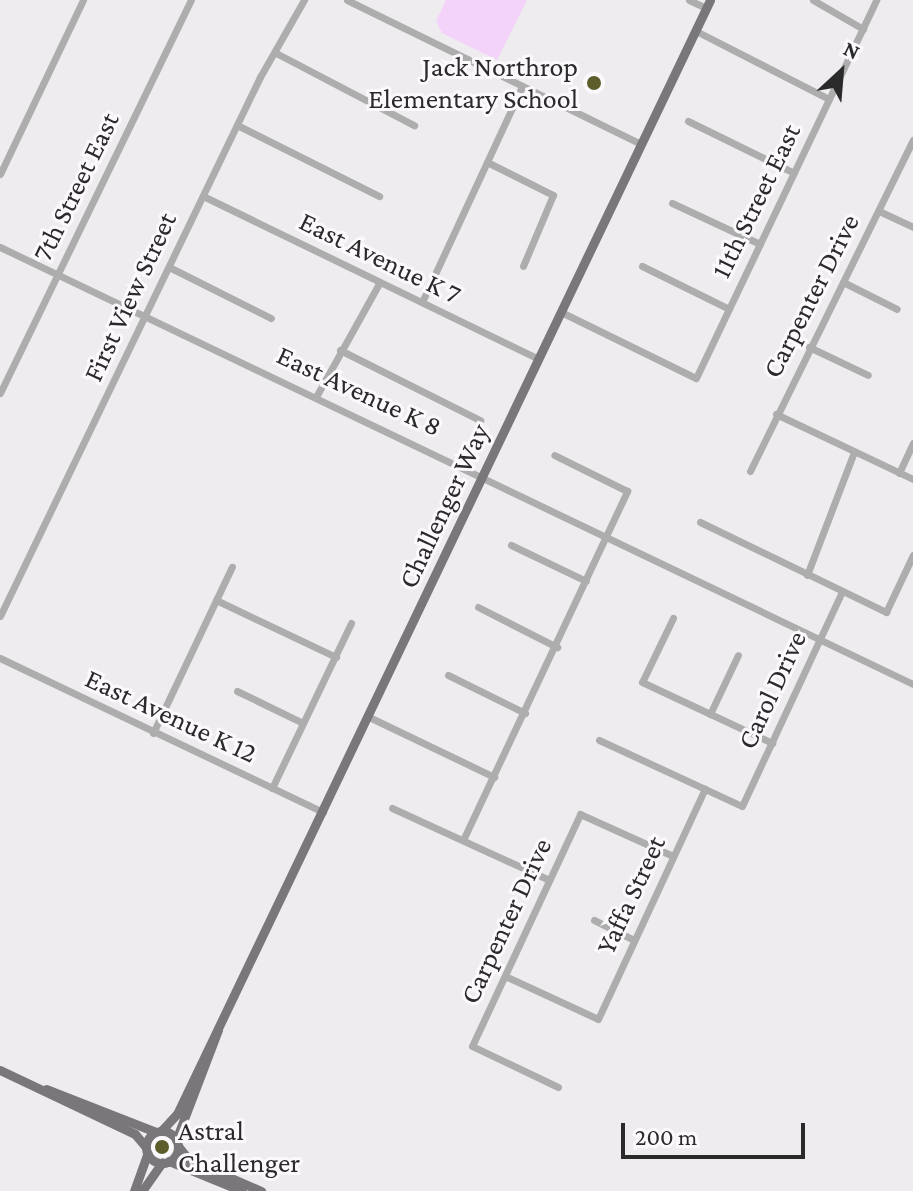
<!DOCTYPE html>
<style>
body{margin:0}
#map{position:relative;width:913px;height:1191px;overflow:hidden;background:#efecf0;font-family:"Crimson Pro",serif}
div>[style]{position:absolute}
.green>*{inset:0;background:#f4d3fa}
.minor>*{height:7px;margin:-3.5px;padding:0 3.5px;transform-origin:3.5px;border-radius:3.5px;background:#aeadae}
.major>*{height:9px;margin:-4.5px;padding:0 4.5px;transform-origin:4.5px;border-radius:4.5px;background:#79777a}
.major>.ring{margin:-4.5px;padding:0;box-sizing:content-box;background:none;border:9px solid #79777a;border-radius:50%}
.dots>*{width:22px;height:22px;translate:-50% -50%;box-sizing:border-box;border:4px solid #fcf9fd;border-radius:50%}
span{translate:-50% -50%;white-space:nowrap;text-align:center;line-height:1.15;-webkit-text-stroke:6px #fcf9fd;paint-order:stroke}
.poi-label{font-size:28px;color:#2b2a2b}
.right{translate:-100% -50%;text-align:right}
.left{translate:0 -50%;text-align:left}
.street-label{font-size:28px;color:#2b2a2b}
.north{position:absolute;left:801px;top:32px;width:80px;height:80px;-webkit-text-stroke:6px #fcf9fd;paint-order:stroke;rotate:26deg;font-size:22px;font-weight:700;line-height:32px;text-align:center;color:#2b2a2b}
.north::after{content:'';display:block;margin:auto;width:28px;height:36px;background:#2b2a2b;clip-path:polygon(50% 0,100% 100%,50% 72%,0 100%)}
.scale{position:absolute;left:621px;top:1123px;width:184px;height:36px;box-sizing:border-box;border:4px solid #2b2a2b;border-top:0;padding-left:10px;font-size:24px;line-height:28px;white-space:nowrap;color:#2b2a2b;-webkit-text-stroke:6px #fcf9fd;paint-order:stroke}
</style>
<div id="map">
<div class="green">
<i style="clip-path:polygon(446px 0,527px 0,497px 60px,442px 33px,436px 21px)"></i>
</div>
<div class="minor">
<i style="left:347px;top:0;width:327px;rotate:26.1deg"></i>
<i style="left:689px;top:0;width:19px;rotate:25deg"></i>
<i style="left:813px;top:0;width:58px;rotate:30.1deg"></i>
<i style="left:696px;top:31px;width:149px;rotate:27.1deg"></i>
<i style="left:276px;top:53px;width:156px;rotate:27.6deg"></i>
<i style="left:688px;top:121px;width:118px;rotate:26.1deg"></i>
<i style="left:237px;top:125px;width:159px;rotate:26.6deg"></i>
<i style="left:487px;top:162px;width:74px;rotate:26.6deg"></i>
<i style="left:553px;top:195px;width:77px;rotate:112.9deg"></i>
<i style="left:0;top:174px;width:193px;rotate:-64.5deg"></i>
<i style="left:203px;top:196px;width:373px;rotate:25.9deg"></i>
<i style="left:672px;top:203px;width:97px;rotate:25deg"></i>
<i style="left:879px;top:211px;width:38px;rotate:25deg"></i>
<i style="left:0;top:247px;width:1012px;rotate:25.58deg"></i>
<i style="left:642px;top:266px;width:97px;rotate:26.3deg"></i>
<i style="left:169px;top:267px;width:114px;rotate:26.6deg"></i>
<i style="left:843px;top:282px;width:60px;rotate:26.6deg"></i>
<i style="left:422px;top:302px;width:237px;rotate:-65.1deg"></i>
<i style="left:561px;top:312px;width:150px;rotate:26.1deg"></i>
<i style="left:696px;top:378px;width:419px;rotate:-64.5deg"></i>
<i style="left:809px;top:347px;width:65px;rotate:25.4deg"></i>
<i style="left:340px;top:350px;width:157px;rotate:26.6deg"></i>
<i style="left:0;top:393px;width:437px;rotate:-64.1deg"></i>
<i style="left:317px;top:395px;width:129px;rotate:-60.9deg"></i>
<i style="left:776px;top:414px;width:152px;rotate:25.4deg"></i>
<i style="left:750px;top:471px;width:369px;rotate:-63.8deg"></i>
<i style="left:899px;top:473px;width:33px;rotate:-65deg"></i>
<i style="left:700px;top:522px;width:207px;rotate:25.8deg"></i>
<i style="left:886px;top:612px;width:63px;rotate:-64.7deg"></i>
<i style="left:511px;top:545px;width:83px;rotate:25.6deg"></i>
<i style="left:807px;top:575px;width:132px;rotate:-69.1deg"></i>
<i style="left:216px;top:600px;width:133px;rotate:25.4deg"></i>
<i style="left:478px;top:607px;width:89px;rotate:26.9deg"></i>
<i style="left:0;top:616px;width:598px;rotate:-64.25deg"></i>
<i style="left:260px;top:77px;width:89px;rotate:-60.3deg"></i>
<i style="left:673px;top:618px;width:71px;rotate:115.8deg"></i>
<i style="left:642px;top:682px;width:144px;rotate:25.1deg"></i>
<i style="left:0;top:658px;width:358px;rotate:25.5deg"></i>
<i style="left:448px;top:675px;width:86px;rotate:26.3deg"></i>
<i style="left:237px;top:691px;width:73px;rotate:25.9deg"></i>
<i style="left:710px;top:714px;width:65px;rotate:-64.6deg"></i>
<i style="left:369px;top:717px;width:139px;rotate:25.6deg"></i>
<i style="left:153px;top:733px;width:184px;rotate:-64.6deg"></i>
<i style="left:599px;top:740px;width:157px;rotate:24.8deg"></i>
<i style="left:742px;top:806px;width:236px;rotate:-65deg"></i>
<i style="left:272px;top:788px;width:183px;rotate:-64.4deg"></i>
<i style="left:392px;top:808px;width:173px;rotate:24.6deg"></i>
<i style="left:463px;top:840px;width:386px;rotate:-64.8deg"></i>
<i style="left:627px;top:491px;width:81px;rotate:-153.7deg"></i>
<i style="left:594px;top:920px;width:45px;rotate:26.6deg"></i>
<i style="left:505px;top:976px;width:102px;rotate:24.8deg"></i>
<i style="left:598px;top:1019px;width:254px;rotate:-65.1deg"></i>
<i style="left:558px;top:1087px;width:95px;rotate:-154.5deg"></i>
<i style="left:472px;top:1046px;width:256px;rotate:-65deg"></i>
<i style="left:580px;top:814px;width:102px;rotate:24.3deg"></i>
</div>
<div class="major">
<i style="left:0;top:1070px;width:149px;rotate:25.4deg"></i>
<i style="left:135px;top:1134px;width:17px;rotate:50deg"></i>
<i style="left:46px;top:1089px;width:118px;rotate:21.4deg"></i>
<i style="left:161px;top:1131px;width:23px;rotate:-47deg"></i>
<i style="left:177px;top:1114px;width:1235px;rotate:-64.43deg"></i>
<i class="ring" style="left:146px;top:1131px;width:23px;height:23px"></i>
<i style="left:176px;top:1140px;width:118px;rotate:-69.1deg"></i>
<i style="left:178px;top:1146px;width:16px;rotate:52deg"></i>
<i style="left:188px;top:1159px;width:80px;rotate:23.7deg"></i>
<i style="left:169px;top:1161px;width:79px;rotate:22.3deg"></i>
<i style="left:134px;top:1191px;width:41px;rotate:-70.3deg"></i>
<i style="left:142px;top:1191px;width:35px;rotate:-55deg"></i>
</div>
<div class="dots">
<i style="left:594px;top:83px;background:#5c5d2b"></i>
<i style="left:162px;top:1147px;background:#5c5d2b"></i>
</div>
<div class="poi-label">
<span class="right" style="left:578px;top:83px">Jack Northrop<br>Elementary School</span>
<span class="left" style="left:178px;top:1147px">Astral<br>Challenger</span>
</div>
<div class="street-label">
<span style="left:76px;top:187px;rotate:-64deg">7th Street East</span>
<span style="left:756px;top:201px;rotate:-64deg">11th Street East</span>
<span style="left:380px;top:258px;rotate:26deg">East Avenue K 7</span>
<span style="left:811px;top:296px;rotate:-63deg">Carpenter Drive</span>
<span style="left:130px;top:297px;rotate:-65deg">First View Street</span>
<span style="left:359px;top:391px;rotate:25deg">East Avenue K 8</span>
<span style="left:444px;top:506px;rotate:-65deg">Challenger Way</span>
<span style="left:772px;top:690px;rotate:-65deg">Carol Drive</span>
<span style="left:171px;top:716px;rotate:25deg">East Avenue K 12</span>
<span style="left:631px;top:895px;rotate:-65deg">Yaffa Street</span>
<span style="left:506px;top:921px;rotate:-65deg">Carpenter Drive</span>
</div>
<div class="north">N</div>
<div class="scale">200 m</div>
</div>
